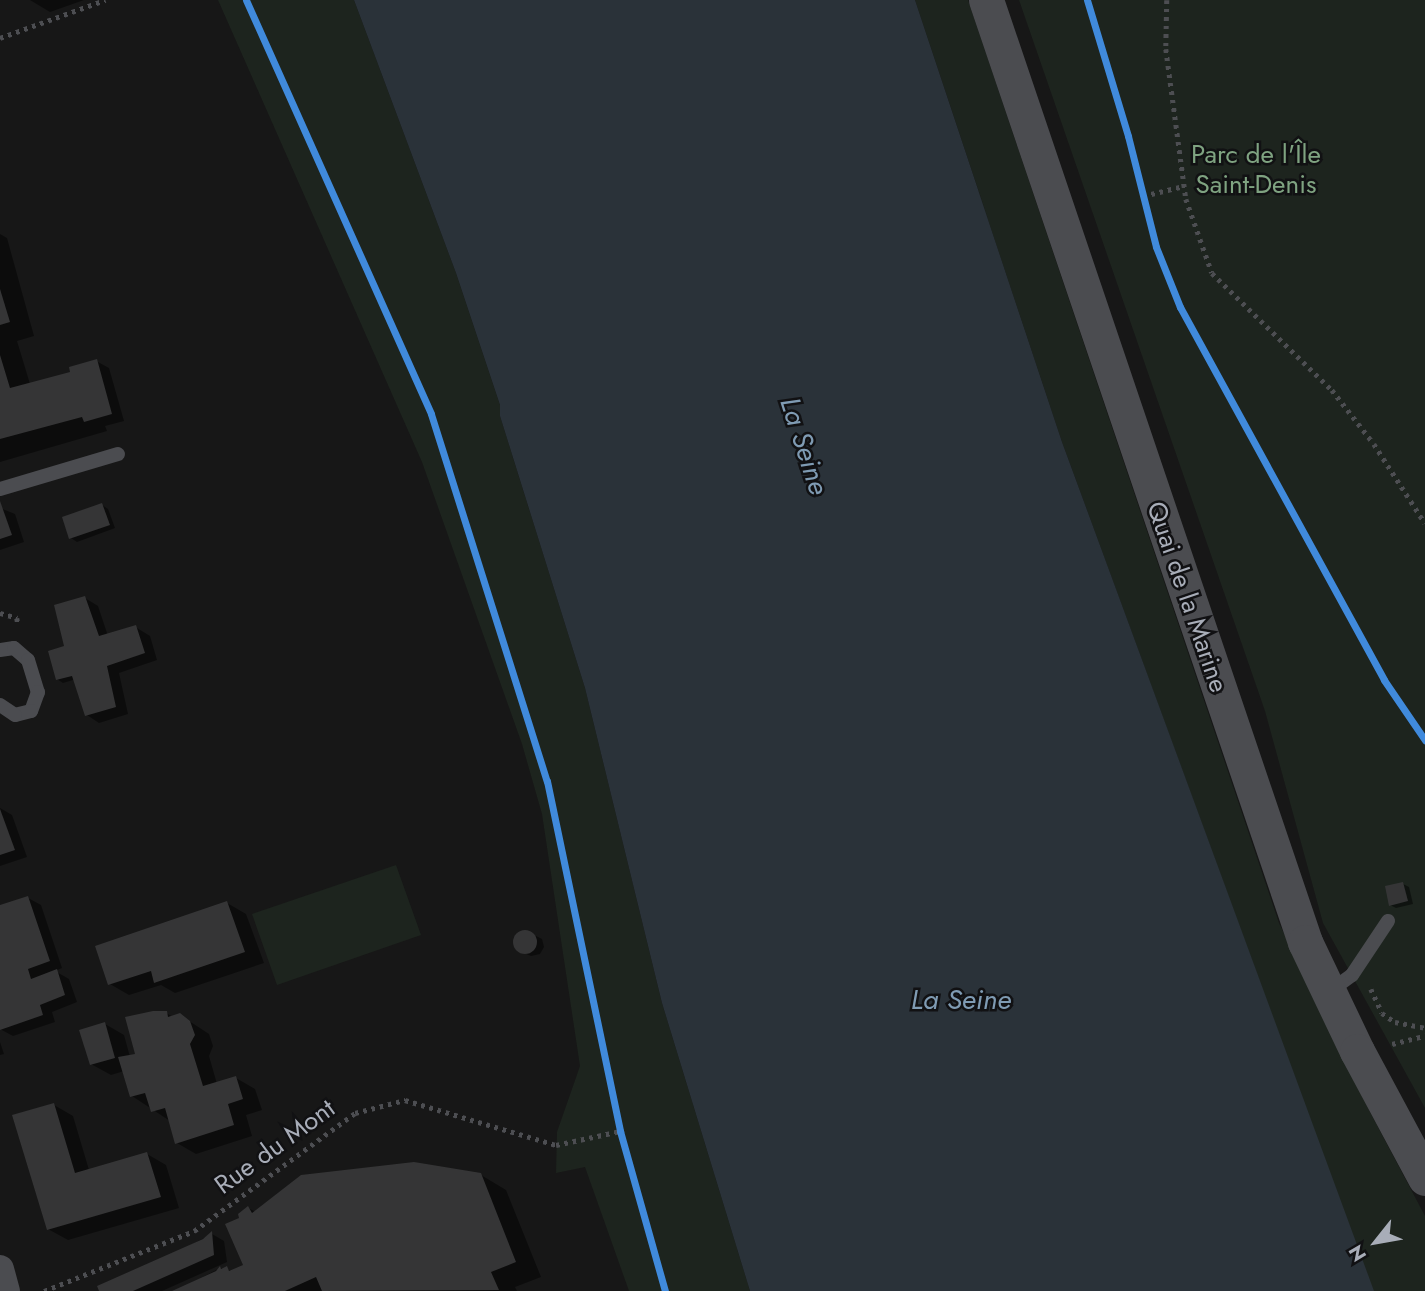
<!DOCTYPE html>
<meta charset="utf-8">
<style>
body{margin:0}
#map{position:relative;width:1425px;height:1291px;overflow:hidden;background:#171717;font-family:Jost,sans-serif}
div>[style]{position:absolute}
.green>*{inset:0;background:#1d241e}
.water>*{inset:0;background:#2a3239}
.shadow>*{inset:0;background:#0007}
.building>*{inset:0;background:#353536}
.round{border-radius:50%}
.path>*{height:4.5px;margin-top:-2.25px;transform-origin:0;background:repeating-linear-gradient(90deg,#4d4e52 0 3.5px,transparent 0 8.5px)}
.service>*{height:14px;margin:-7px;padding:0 7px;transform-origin:7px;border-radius:7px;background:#4b4c50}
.minor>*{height:28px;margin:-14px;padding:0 14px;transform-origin:14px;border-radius:14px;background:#4b4c50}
.tertiary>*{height:35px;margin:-17.5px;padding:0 17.5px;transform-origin:17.5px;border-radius:17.5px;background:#4b4c50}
.cycleway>*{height:7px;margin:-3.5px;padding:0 3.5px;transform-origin:3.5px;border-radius:3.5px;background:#408adc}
span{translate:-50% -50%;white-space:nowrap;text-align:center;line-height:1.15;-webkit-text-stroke:5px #111113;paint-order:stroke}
.park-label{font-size:26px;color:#7fa381}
.street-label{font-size:26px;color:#a8adb8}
.water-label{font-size:28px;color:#7f9bb3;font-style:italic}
.north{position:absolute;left:1341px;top:1207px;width:70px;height:70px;-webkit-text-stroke:5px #111113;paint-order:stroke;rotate:239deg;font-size:19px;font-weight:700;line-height:28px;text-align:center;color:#a8adb8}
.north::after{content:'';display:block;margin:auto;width:24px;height:32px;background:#a8adb8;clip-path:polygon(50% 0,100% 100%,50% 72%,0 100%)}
</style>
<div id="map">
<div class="green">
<i style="clip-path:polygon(218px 0,354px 0,456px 273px,500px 405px,500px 416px,585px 688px,662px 1003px,750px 1291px,629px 1291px,585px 1167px,556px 1173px,557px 1132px,580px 1066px,542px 814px,522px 744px,422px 462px)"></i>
<i style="clip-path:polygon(915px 0,968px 0,1279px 923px,1370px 1112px,1425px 1216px,1425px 1291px,1373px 1291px,1062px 442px)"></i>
<i style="clip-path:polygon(1019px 0,1425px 0,1425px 1108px,1323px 923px,1265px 711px)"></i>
<i style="clip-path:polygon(396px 865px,421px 935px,277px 985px,252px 914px)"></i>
</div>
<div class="water">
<i style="clip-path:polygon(354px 0,915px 0,1062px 442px,1374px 1291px,750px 1291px,662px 1003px,585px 688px,500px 416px,500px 405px,456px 273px)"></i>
</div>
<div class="shadow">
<i style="clip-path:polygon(30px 0,84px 0,50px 12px)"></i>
<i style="clip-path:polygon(0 234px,7px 238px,34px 336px,17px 341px,30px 384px,70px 374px,96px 361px,109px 368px,124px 421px,105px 426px,107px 431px,0 462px)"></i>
<i style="clip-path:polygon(102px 505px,108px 509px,115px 528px,77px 542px,71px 538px)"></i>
<i style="clip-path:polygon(0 508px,15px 514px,24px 542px,0 550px)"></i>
<i style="clip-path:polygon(85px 598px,98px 606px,108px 636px,137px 628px,150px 636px,157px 660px,119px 673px,128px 714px,99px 723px,87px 715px,76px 679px,63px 683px,57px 679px,64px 648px)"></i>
<i style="clip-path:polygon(0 808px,12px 815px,27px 857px,0 866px)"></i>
<i style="clip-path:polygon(1403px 884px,1409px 887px,1413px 904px,1396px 908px,1390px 905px)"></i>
<i style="clip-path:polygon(28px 898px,41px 905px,62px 968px,55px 971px,69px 979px,77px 1002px,52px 1012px,55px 1022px,13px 1036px,0 1029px,0 907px)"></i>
<i style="clip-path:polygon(227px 903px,246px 914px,264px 963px,175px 993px,161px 985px,129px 995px,110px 984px)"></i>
<i style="clip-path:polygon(528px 932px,542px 939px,544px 947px,540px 954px,531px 956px,517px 950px,514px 941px)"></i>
<i style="clip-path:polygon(166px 1013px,173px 1017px,180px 1015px,209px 1034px,213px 1046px,209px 1056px,217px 1084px,236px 1078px,255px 1089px,262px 1110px,246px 1115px,252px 1136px,196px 1154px,177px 1143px,170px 1121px,132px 1096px,124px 1071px,111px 1075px,91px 1064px,105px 1024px,124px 1035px,130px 1057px,137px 1055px)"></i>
<i style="clip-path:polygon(0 1042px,4px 1054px,0 1055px)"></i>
<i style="clip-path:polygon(54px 1105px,73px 1116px,89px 1170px,147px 1154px,166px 1165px,179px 1208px,68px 1240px,48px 1229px)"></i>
<i style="clip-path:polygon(481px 1175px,506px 1190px,541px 1277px,515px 1287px,517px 1291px,176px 1291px,220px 1268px,232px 1271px,246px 1266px,241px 1219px,248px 1208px,256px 1212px)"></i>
<i style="clip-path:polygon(212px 1234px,224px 1241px,227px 1262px,162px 1291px,101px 1291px)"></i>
</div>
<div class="building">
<i style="clip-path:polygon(0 289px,10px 322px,0 325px)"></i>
<i style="clip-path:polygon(0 355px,10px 388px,70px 372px,69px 367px,97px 359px,112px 414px,84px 422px,82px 417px,0 439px)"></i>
<i style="clip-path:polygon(0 501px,12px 535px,0 539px)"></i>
<i style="clip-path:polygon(102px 503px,110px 525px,69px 539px,62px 517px)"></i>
<i style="clip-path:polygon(85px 596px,99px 636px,136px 625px,145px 653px,107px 666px,116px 707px,85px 716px,72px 676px,56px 680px,48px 651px,64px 646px,54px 605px)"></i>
<i style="clip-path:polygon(0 809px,15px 850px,0 855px)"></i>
<i style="clip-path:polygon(1403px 882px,1408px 901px,1389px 906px,1385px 886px)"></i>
<i style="clip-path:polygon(28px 896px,50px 961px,28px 969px,31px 979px,57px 969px,65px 995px,40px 1005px,43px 1015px,0 1030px,0 905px)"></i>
<i style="clip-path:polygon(227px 901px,245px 952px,154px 983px,151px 971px,108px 985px,95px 946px)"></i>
<i class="round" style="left:513px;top:930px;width:24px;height:24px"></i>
<i style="clip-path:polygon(153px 1011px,167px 1011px,168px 1017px,180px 1013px,190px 1021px,195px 1035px,190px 1044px,203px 1086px,236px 1076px,243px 1099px,228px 1104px,234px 1125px,175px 1144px,165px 1108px,151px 1112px,145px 1093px,130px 1097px,118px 1057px,135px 1054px,125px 1017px)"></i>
<i style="clip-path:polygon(105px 1022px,115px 1058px,90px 1065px,79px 1030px)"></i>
<i style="clip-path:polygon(54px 1103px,75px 1173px,147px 1152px,161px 1197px,47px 1230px,12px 1115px)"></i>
<i style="clip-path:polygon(414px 1162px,481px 1173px,516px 1262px,491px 1272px,499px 1290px,322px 1291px,316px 1277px,285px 1291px,172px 1291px,216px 1271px,220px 1266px,221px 1269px,227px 1266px,229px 1271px,243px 1265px,225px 1224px,239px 1218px,238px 1214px,248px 1206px,252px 1213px,301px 1175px)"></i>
<i style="clip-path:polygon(212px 1231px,214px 1255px,133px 1291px,99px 1291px,97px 1286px,203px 1239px)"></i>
</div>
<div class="path">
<i style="left:1167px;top:0;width:49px;rotate:91.2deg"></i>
<i style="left:1166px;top:49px;width:151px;rotate:82.4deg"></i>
<i style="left:1186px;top:199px;width:78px;rotate:70.6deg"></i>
<i style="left:1212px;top:273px;width:168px;rotate:44.3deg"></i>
<i style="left:1332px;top:390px;width:68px;rotate:52.1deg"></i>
<i style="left:1374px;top:444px;width:94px;rotate:57.2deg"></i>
<i style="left:0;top:38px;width:112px;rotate:-19.9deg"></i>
<i style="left:1143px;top:196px;width:42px;rotate:-13.7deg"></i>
<i style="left:0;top:613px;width:18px;rotate:16deg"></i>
<i style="left:17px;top:618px;width:6px;rotate:81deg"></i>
<i style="left:1371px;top:989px;width:26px;rotate:65deg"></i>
<i style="left:1382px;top:1013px;width:16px;rotate:35deg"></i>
<i style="left:1395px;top:1022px;width:31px;rotate:11deg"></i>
<i style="left:1392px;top:1044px;width:34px;rotate:-14deg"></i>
<i style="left:44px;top:1291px;width:162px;rotate:-21.8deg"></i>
<i style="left:194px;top:1231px;width:200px;rotate:-36.2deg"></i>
<i style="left:355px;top:1113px;width:52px;rotate:-14.6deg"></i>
<i style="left:405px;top:1100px;width:158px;rotate:16.6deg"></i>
<i style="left:556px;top:1145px;width:66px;rotate:-12.3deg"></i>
</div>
<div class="service">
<i style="left:0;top:489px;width:123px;rotate:-16.5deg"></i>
<i style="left:0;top:650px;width:14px;rotate:-8deg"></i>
<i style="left:14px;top:648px;width:18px;rotate:41deg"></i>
<i style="left:28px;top:660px;width:34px;rotate:73deg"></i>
<i style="left:38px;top:692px;width:20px;rotate:110deg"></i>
<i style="left:31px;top:711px;width:16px;rotate:166deg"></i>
<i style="left:15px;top:715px;width:18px;rotate:-146deg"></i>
<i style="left:1330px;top:991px;width:27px;rotate:-36deg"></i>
<i style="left:1352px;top:975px;width:65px;rotate:-56.3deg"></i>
</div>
<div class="minor">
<i style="left:0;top:1269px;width:23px;rotate:75deg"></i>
</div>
<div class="tertiary">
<i style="left:986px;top:0;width:995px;rotate:71.29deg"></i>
<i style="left:1305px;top:942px;width:121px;rotate:64.5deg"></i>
<i style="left:1357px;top:1051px;width:144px;rotate:61.8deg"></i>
</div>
<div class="cycleway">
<i style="left:246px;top:0;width:453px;rotate:65.9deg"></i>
<i style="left:431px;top:414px;width:385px;rotate:72.5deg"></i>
<i style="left:547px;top:781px;width:358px;rotate:78.2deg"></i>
<i style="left:620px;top:1131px;width:166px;rotate:74.3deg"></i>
<i style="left:1087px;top:0;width:142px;rotate:73.2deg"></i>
<i style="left:1128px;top:136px;width:114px;rotate:75.8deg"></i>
<i style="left:1156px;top:247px;width:65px;rotate:68.2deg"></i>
<i style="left:1180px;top:307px;width:425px;rotate:61.3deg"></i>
<i style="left:1384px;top:680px;width:73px;rotate:55.7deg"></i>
</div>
<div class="park-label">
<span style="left:1256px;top:170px">Parc de l'Île<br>Saint-Denis</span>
</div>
<div class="street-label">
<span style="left:1187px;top:597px;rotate:71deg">Quai de la Marine</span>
<span style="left:275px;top:1147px;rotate:-36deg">Rue du Mont</span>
</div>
<div class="water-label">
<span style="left:804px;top:446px;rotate:72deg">La Seine</span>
<span style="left:961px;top:1000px">La Seine</span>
</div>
<div class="north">N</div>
</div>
